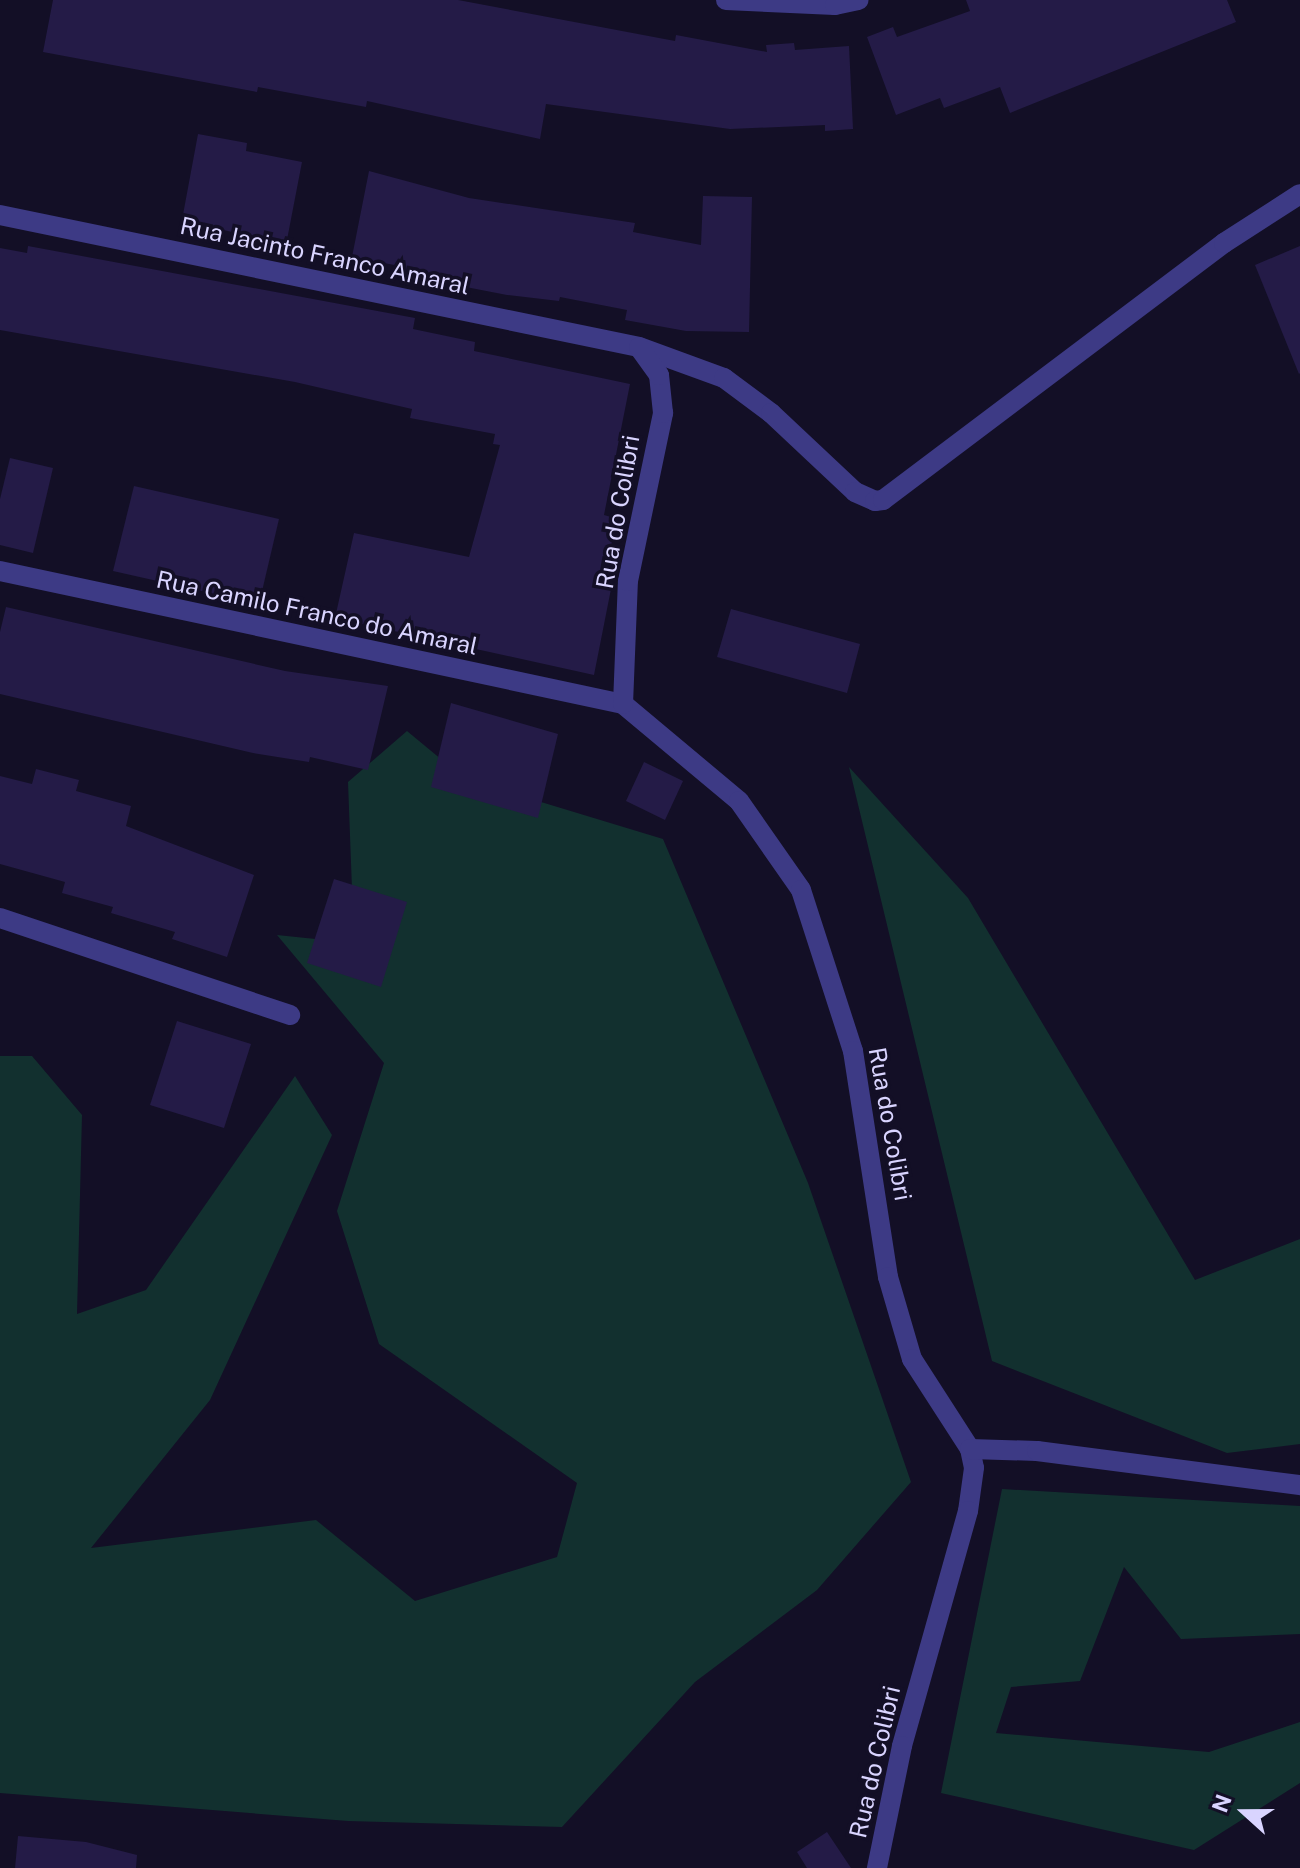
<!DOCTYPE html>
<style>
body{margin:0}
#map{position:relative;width:1300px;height:1868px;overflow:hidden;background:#130f26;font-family:"Public Sans",sans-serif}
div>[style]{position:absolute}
.green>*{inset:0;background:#12302f}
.building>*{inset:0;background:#241b47}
.street>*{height:20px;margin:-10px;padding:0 10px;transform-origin:10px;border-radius:10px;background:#3d3a85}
span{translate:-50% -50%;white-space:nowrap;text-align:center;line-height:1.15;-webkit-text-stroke:7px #130f26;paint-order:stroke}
.street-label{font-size:24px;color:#d9d4ff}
.north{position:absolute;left:1204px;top:1772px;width:80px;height:80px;-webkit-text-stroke:6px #130f26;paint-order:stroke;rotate:291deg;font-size:22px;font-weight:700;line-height:32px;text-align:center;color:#d9d4ff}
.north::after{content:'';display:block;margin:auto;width:28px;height:36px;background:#d9d4ff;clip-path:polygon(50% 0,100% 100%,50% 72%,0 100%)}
</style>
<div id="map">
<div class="green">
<i style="clip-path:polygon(407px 731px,465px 779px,663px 839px,808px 1183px,911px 1482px,817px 1590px,695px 1682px,562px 1827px,348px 1821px,0 1793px,0 1056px,32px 1056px,82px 1115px,77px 1314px,146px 1290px,295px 1076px,332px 1135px,210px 1400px,91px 1548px,316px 1520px,415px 1601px,557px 1557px,577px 1483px,379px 1344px,337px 1211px,384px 1063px,277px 935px,354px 943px,348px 782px)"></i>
<i style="clip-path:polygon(849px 767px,968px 898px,1195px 1280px,1300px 1239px,1300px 1444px,1227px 1453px,992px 1361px)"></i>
<i style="clip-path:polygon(1002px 1489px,1300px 1506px,1300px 1634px,1181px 1639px,1124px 1567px,1080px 1681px,1011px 1687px,996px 1733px,1209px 1752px,1300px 1722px,1300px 1783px,1194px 1850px,941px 1793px)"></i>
</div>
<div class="building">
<i style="clip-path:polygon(53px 0,458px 0,675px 41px,676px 35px,767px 52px,766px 45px,794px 43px,795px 50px,849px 46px,853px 129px,825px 131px,825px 125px,730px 129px,546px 104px,540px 139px,367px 101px,366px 107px,258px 87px,257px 92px,43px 52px)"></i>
<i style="clip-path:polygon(966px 0,1227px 0,1236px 22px,1010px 113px,1000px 87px,944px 108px,940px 98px,896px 115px,867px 37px,893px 27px,897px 37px,970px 11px)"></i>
<i style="clip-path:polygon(198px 134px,247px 143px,246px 151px,302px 162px,286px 245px,182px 220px)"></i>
<i style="clip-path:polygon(369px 171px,469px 198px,635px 223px,633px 232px,701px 245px,703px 196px,752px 197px,749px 332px,686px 331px,625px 320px,627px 310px,560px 297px,559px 301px,507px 295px,404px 275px,405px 267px,352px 257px)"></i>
<i style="clip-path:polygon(28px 246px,415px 318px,413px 329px,475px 342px,474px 351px,630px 384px,604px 515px,618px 519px,600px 587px,611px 589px,594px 675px,335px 618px,354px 533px,469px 557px,500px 445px,493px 444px,495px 434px,410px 418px,412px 409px,295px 382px,0 330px,0 248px,27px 253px)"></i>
<i style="clip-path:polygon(1300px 246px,1300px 373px,1299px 374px,1255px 265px)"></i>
<i style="clip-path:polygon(10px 458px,53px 468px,33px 553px,0 545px,0 499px)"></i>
<i style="clip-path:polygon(134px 486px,279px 519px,259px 604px,113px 571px)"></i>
<i style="clip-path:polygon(6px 607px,285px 671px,388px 686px,368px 770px,310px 757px,309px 762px,253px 753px,0 694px,0 632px)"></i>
<i style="clip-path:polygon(731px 609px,860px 644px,847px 693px,717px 657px)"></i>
<i style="clip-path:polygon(451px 703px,558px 734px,538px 818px,431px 787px)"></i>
<i style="clip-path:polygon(644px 762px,683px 781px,665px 820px,626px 801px)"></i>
<i style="clip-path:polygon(36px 769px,79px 780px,76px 791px,131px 806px,126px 826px,254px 875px,227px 957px,172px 939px,175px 932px,111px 913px,113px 907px,62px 893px,65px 882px,0 864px,0 776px,32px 784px)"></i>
<i style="clip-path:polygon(334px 879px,407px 902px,381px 987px,307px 963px)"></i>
<i style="clip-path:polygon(177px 1021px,251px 1044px,224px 1128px,150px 1105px)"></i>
<i style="clip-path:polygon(827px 1832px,851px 1868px,807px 1868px,797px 1852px)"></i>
<i style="clip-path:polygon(18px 1836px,86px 1842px,137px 1855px,136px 1868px,15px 1868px)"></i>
</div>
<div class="street">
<i style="left:726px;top:0;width:109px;rotate:2.6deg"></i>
<i style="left:835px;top:5px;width:24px;rotate:-12deg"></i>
<i style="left:0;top:215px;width:652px;rotate:11.67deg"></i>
<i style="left:639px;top:347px;width:90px;rotate:20deg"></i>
<i style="left:724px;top:378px;width:59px;rotate:36.7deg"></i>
<i style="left:771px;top:413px;width:115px;rotate:43.2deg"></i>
<i style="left:855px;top:492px;width:22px;rotate:24deg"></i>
<i style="left:875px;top:501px;width:8px;rotate:-7deg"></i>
<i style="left:883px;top:500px;width:427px;rotate:-37deg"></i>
<i style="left:1224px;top:243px;width:90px;rotate:-32.8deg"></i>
<i style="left:0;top:571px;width:637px;rotate:12.05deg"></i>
<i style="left:623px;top:704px;width:151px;rotate:39.9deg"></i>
<i style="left:739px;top:801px;width:108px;rotate:55.1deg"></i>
<i style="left:801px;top:890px;width:169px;rotate:72.1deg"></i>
<i style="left:853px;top:1051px;width:229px;rotate:81.2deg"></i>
<i style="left:888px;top:1277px;width:85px;rotate:73.7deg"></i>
<i style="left:912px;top:1359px;width:107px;rotate:57.2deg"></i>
<i style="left:970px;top:1449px;width:19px;rotate:78deg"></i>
<i style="left:974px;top:1468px;width:43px;rotate:97.9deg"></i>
<i style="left:968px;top:1511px;width:244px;rotate:105.7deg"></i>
<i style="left:902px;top:1746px;width:125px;rotate:101.6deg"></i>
<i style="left:623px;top:704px;width:123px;rotate:-87.7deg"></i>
<i style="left:628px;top:581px;width:172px;rotate:-78.2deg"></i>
<i style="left:663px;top:413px;width:38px;rotate:-96deg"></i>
<i style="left:659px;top:375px;width:34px;rotate:-126deg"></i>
<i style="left:0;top:918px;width:306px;rotate:18.5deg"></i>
<i style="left:970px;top:1449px;width:67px;rotate:1.7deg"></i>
<i style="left:1037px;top:1451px;width:265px;rotate:7.4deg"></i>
</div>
<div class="street-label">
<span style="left:325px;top:256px;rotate:12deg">Rua Jacinto Franco Amaral</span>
<span style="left:618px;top:512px;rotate:-80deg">Rua do Colibri</span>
<span style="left:317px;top:613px;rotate:12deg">Rua Camilo Franco do Amaral</span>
<span style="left:890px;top:1124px;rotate:80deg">Rua do Colibri</span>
<span style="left:875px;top:1762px;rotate:-77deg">Rua do Colibri</span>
</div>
<div class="north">N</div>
</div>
